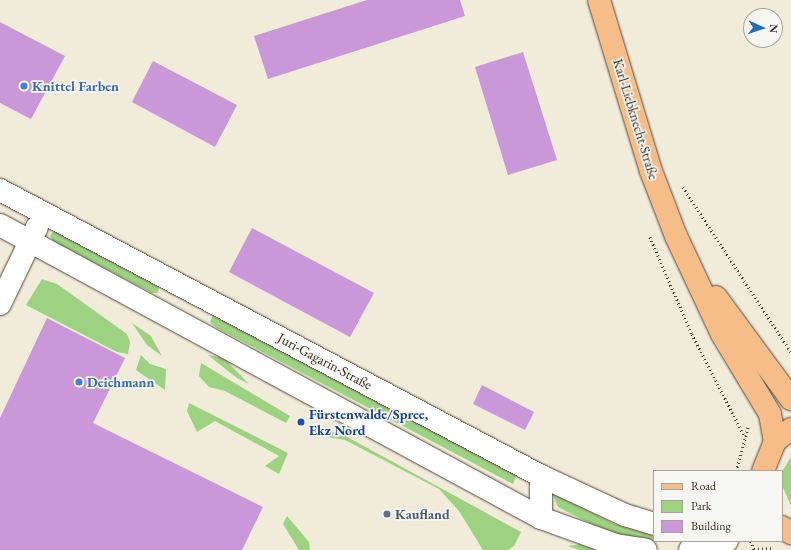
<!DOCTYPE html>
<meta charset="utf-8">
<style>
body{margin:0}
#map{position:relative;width:791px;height:550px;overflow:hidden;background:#f1ebd9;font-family:"EB Garamond",serif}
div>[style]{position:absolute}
.green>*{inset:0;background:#9dd282}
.building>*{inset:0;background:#ca98d9}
.path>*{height:2.5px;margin-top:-1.25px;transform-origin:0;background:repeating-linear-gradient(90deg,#56473a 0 1px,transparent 0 4px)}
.roads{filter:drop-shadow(0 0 1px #56473a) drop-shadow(0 0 1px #56473a)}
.minor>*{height:22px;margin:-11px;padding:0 11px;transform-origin:11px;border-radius:11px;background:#fff}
.major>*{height:22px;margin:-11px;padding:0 11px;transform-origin:11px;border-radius:11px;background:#f7bd88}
.dots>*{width:11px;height:11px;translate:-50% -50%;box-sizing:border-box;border:2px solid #f6f6f2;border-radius:50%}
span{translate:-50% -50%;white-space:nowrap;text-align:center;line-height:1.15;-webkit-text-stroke:3.5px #f6f6f2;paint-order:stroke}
.shop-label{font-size:14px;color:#366cbe;font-weight:700}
.left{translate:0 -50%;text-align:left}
.street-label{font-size:14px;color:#3b2a1e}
.transit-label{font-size:14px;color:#164399;font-weight:700}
.service-label{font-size:14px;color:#4e5e75;font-weight:700}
.legend{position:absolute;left:653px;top:470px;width:130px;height:72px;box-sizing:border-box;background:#f6f6f2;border:1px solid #aba49d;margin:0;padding:5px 7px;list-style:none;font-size:12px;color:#3b2a1e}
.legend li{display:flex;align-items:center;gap:8px;height:20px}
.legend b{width:20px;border:1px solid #aba49d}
.north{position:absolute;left:743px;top:8px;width:40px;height:40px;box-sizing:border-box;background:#f6f6f2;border:1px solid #aba49d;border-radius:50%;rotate:93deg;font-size:11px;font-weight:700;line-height:16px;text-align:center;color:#3b2a1e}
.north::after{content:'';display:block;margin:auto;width:14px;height:18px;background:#1f6fb2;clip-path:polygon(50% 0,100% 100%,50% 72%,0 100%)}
</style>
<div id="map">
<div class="green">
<i style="clip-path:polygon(54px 231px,159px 287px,158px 293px,152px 293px,53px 241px,50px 235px)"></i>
<i style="clip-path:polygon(42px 279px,57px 284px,127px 334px,130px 342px,128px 354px,117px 352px,26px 305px)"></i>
<i style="clip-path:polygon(213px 315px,517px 474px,513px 484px,217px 328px,210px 322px)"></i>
<i style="clip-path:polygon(132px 323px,151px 336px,162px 356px,147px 345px)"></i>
<i style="clip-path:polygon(141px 355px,150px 364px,166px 369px,165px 390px,136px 370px)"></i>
<i style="clip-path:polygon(208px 355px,224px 358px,249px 384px,237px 378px)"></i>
<i style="clip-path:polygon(201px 363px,290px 416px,286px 423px,225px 391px,209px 387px,199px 376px)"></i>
<i style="clip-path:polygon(189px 403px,288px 453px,279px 474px,265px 466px,279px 456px,215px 421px,197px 432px,187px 411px)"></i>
<i style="clip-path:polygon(316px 429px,340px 433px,521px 532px,514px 546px,508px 550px,483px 550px,459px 511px,439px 489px,345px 440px,316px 435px,312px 431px)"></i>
<i style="clip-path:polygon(791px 457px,791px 506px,782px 485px,783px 470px)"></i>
<i style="clip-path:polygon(552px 493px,615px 524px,654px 533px,654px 541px,692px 543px,636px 540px,607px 532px,558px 507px)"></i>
<i style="clip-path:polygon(287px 516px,309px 542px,310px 550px,299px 550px,283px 524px)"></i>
<i style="clip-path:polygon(581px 544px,612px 550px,579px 550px,568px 546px)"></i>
</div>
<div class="building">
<i style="clip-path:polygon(367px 0,460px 0,465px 16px,268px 79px,254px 36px)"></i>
<i style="clip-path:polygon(0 22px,65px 56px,31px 119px,0 103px)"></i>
<i style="clip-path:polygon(523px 52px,557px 160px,508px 175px,475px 67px)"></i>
<i style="clip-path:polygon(153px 61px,237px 105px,215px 147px,132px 102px)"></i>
<i style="clip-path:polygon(252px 228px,374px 293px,350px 337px,229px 272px)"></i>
<i style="clip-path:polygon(47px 318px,125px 358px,93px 423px,263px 507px,242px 550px,0 550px,0 418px)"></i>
<i style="clip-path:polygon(482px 385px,534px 412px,525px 430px,473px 404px)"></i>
</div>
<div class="path">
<i style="left:683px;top:187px;width:197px;rotate:56.8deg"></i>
<i style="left:650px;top:237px;width:106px;rotate:66.6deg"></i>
<i style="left:692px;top:334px;width:114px;rotate:62.8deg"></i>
<i style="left:736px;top:471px;width:46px;rotate:-74.7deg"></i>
<i style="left:751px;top:541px;width:9px;rotate:69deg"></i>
<i style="left:754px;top:549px;width:17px;rotate:-3deg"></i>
</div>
<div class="roads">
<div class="minor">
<i style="left:0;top:190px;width:612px;rotate:27.86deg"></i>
<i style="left:541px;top:476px;width:93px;rotate:24.9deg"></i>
<i style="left:625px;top:515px;width:30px;rotate:17deg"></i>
<i style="left:0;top:225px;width:615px;rotate:28.44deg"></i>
<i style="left:541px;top:518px;width:80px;rotate:19.8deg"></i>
<i style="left:616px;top:545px;width:30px;rotate:9deg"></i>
<i style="left:0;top:304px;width:85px;rotate:-64.3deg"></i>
<i style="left:541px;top:476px;width:42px;rotate:90deg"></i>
<i style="left:690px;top:550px;width:38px;rotate:-14deg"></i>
</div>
<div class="major">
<i style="left:599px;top:0;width:179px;rotate:73.1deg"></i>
<i style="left:651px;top:171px;width:70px;rotate:69deg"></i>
<i style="left:676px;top:236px;width:108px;rotate:64.9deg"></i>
<i style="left:722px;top:334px;width:93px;rotate:59deg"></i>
<i style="left:770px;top:414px;width:27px;rotate:80deg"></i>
<i style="left:716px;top:297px;width:127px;rotate:53.7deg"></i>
<i style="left:763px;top:471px;width:32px;rotate:-68deg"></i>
<i style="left:775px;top:441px;width:20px;rotate:-37deg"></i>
<i style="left:782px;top:527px;width:11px;rotate:34deg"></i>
</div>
</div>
<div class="dots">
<i style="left:24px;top:86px;background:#3f7fe0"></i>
<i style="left:79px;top:382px;background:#3f7fe0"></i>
<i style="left:301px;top:422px;background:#1a4fb4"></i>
<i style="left:387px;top:514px;background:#5c6f8a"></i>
</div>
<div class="shop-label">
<span class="left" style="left:32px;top:86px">Knittel Farben</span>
<span class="left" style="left:87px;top:382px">Deichmann</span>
</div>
<div class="street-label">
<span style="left:636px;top:119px;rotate:73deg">Karl-Liebknecht-Straße</span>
<span style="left:325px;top:361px;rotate:28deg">Juri-Gagarin-Straße</span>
</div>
<div class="transit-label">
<span class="left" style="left:309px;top:422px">Fürstenwalde/Spree,<br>Ekz Nord</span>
</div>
<div class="service-label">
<span class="left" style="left:395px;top:514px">Kaufland</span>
</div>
<ul class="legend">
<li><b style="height:5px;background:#f7bd88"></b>Road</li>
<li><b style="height:11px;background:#9dd282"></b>Park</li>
<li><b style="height:11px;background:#ca98d9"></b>Building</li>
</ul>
<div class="north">N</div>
</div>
